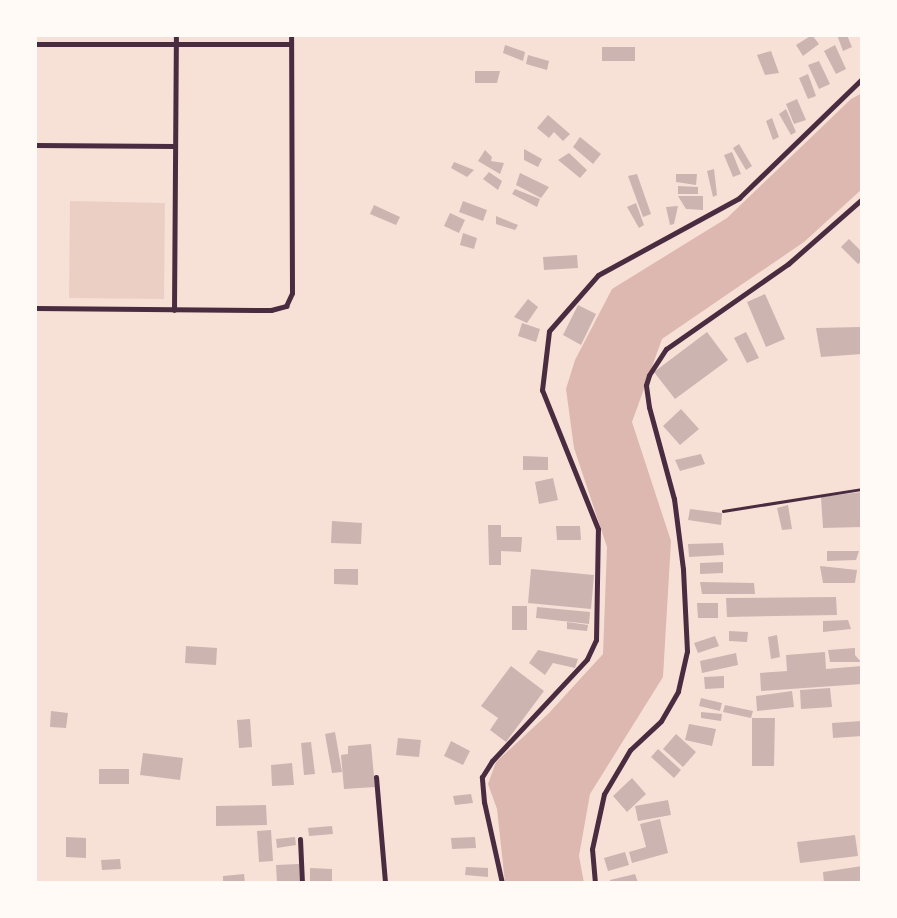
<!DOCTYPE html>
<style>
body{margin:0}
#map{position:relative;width:897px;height:918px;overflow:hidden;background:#f7e1d7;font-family:Merriweather,serif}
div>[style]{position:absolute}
.green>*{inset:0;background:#ebcfc5}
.water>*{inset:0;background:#dcb8b0}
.building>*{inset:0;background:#ccb4b1}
.service>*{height:2.5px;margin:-1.25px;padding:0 1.25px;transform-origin:1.25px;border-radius:1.25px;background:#4a2c40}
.minor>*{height:5px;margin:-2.5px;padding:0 2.5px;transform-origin:2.5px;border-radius:2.5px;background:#4a2c40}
span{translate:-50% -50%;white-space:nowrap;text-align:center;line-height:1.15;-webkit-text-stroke:7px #fffaf5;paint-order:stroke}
.frame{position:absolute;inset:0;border:37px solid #fffaf5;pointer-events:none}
</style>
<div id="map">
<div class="green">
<i style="clip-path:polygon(70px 201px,165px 203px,164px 299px,69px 298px)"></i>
</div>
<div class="water">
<i style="clip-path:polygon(862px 93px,862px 189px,804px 242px,662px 339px,632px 422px,671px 541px,663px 677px,590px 794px,579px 856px,584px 883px,505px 883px,497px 809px,488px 784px,496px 762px,549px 713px,603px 654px,607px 547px,574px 448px,566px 389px,575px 360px,612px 289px,727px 218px,851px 99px)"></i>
</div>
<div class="building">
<i style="clip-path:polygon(812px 35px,819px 44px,803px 56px,796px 45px)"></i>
<i style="clip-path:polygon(837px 35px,847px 35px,852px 47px,843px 51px)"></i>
<i style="clip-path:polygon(505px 45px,525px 52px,523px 61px,503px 53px)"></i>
<i style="clip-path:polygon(835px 45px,846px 69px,836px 74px,824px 51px)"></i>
<i style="clip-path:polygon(602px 47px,635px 47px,635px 61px,602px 61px)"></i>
<i style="clip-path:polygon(771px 51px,779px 73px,765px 75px,757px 55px)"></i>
<i style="clip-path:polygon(528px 55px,549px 61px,547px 70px,526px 64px)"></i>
<i style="clip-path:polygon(819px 61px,830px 84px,819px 89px,808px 65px)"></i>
<i style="clip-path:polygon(475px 71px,500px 71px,497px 83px,475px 83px)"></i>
<i style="clip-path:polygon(808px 74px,816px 96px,808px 99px,799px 78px)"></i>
<i style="clip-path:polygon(797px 99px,806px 120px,794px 124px,786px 104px)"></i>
<i style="clip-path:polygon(786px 109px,796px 132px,791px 135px,779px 114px)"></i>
<i style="clip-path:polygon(548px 115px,570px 134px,563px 141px,554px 132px,549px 138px,537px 128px)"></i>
<i style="clip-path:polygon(772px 118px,779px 137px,773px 140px,766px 121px)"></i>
<i style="clip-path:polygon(580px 137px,601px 154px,593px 164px,573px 147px)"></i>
<i style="clip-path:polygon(739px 144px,752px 166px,746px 170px,733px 148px)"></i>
<i style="clip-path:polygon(524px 149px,542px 159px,538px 167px,524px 160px)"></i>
<i style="clip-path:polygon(485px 150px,492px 157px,491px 161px,504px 163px,500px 174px,478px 161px)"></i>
<i style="clip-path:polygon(732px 152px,741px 174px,733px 177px,724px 155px)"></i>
<i style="clip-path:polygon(569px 153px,587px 170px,580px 178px,558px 160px)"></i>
<i style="clip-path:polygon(454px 162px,474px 170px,467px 177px,451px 168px)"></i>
<i style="clip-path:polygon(714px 169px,717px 195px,713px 197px,707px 171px)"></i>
<i style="clip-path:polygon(489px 172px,502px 181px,498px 190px,483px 179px)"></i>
<i style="clip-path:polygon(520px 173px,549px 187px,541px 198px,516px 185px)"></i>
<i style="clip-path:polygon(637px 174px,651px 214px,643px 217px,628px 176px)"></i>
<i style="clip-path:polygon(676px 174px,697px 174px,696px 185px,676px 182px)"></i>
<i style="clip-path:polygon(678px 186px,698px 187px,698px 194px,678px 194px)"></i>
<i style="clip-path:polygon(515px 189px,540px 199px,537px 207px,512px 194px)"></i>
<i style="clip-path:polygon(678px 196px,703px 196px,703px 210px,686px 209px)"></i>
<i style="clip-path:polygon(463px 201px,487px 210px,483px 221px,459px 212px)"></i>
<i style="clip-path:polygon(636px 203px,644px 225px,639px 228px,627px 207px)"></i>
<i style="clip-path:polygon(374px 205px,400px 217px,396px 225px,370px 214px)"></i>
<i style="clip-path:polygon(678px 206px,674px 224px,670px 225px,666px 207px)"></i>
<i style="clip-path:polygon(450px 213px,465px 220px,459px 233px,444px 226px)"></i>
<i style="clip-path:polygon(496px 216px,518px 225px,515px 230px,496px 224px)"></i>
<i style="clip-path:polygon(463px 233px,477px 238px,474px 249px,460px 245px)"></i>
<i style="clip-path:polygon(849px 239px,862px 252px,862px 261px,858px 264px,841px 247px)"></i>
<i style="clip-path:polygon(577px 255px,578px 268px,544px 270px,543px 257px)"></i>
<i style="clip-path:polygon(765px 294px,785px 339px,766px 347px,747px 302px)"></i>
<i style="clip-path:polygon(528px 299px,538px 307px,527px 323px,514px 317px)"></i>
<i style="clip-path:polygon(578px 305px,596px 314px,581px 345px,563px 335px)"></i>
<i style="clip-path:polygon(522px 323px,540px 329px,536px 342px,518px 336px)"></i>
<i style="clip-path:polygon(862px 327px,862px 354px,821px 357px,816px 328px)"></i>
<i style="clip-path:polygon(707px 332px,728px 360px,675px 399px,654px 372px)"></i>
<i style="clip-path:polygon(746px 332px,759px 358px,747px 363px,734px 338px)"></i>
<i style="clip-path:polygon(681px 409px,699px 429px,680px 445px,663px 426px)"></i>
<i style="clip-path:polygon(701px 454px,705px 464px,680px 471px,675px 460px)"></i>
<i style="clip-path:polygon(523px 456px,548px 457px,548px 470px,523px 470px)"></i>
<i style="clip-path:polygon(553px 478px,558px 500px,539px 504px,535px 482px)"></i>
<i style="clip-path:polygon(862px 492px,862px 527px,823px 528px,821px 497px)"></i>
<i style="clip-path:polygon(788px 505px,792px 529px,782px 530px,777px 508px)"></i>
<i style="clip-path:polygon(690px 509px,722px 513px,721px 525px,688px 520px)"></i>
<i style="clip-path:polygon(332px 521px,362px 523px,361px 544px,331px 543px)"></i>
<i style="clip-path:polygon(488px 525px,501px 525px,501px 537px,522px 537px,521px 552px,501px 551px,501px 565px,489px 565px)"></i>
<i style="clip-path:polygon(556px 526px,580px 526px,581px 540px,557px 540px)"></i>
<i style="clip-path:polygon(723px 543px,724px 555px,689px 557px,688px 544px)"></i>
<i style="clip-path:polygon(827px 551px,859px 551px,856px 560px,827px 561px)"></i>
<i style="clip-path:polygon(723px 562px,723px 573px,700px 574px,700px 563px)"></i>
<i style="clip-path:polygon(820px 566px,857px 570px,855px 583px,823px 583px)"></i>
<i style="clip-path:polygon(334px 569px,358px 569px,358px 585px,334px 584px)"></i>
<i style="clip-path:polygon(531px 569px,594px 575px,591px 609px,528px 603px)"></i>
<i style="clip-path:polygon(700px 582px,754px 583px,755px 594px,702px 594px)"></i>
<i style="clip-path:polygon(836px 597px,837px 615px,727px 617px,726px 598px)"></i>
<i style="clip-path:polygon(697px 603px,718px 603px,718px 618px,698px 618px)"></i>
<i style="clip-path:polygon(512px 606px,527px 606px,527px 630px,512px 630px)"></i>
<i style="clip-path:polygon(537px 607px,590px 612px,589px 624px,536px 618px)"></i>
<i style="clip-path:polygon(848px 620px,851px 629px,823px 632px,823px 621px)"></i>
<i style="clip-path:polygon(567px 622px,588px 625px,587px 631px,567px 629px)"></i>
<i style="clip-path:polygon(729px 631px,748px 632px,747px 642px,729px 641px)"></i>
<i style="clip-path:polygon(777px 635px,780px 657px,771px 659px,768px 637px)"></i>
<i style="clip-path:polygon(715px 636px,719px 646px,698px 653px,694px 643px)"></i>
<i style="clip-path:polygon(186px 646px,217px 648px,216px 665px,185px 663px)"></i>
<i style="clip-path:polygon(855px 648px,855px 655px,861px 662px,830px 662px,828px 650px)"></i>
<i style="clip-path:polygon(538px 650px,578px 659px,575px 668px,553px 663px,545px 675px,529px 663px)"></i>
<i style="clip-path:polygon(825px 652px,826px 669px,862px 666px,862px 684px,761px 691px,760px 673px,787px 671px,786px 655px)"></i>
<i style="clip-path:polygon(736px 653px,738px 665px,702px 673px,700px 661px)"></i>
<i style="clip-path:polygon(511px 666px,544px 691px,506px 742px,490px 730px,498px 718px,481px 706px)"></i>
<i style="clip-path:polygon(724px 676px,724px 688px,705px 689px,704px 677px)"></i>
<i style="clip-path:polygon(830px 688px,832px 707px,801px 709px,800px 690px)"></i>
<i style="clip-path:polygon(792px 691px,794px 707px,757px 711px,756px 696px)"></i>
<i style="clip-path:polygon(701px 698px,722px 703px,720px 711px,699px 706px)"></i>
<i style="clip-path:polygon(725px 705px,753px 711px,751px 718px,723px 712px)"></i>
<i style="clip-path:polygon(51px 711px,68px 713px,66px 728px,50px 727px)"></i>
<i style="clip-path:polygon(701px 712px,722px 714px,721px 721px,701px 718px)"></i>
<i style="clip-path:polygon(752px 718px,775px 718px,774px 766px,752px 766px)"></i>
<i style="clip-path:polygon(250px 719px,252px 747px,239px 748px,237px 720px)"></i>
<i style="clip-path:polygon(862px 721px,862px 736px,833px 738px,832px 723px)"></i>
<i style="clip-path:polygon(689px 724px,716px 729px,712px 746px,685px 740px)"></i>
<i style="clip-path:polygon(335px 732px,342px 772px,332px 773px,325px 734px)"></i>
<i style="clip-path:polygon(676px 734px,696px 752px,683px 767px,663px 749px)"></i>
<i style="clip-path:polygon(398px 738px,421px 740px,419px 757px,396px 755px)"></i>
<i style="clip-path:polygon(451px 741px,470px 751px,463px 765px,444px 756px)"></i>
<i style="clip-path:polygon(311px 742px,315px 774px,304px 775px,301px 743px)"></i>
<i style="clip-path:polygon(371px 744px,375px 787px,344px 789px,341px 755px,348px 754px,348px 746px)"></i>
<i style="clip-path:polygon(658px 749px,681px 770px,674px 778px,651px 757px)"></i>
<i style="clip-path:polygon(143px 753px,183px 758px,180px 780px,140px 775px)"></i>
<i style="clip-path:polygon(292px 763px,294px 785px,272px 786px,271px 765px)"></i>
<i style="clip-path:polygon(99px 769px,129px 769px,129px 784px,99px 784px)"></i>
<i style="clip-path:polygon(632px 778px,646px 794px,627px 812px,613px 796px)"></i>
<i style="clip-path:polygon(471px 794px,473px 803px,455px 805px,453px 796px)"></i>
<i style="clip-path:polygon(668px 800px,671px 815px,638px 821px,635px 806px)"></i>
<i style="clip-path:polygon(266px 805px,267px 825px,216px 826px,216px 806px)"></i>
<i style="clip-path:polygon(660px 819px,668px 853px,632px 863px,629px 852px,646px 847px,640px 824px)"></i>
<i style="clip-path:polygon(332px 826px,333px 834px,309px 836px,308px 828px)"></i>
<i style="clip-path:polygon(271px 830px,273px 861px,259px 862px,257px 831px)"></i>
<i style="clip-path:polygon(855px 835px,858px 856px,800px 863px,797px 842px)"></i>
<i style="clip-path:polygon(66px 837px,86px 838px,86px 858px,66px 857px)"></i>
<i style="clip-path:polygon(295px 837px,296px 845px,277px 848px,276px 839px)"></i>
<i style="clip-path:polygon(475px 837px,476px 848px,452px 849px,451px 838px)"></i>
<i style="clip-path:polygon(625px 852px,629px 865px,608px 871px,604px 858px)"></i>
<i style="clip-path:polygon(120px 859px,121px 869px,102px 870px,101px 860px)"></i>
<i style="clip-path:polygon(299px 864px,300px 883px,277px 883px,276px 865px)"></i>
<i style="clip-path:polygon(862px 866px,862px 883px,824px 883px,823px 872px)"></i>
<i style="clip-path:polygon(466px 867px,488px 868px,488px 877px,465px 875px)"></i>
<i style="clip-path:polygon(310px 868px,332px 869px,332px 883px,310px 883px)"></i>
<i style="clip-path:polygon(244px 874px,245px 883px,223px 883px,223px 876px)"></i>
<i style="clip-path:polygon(635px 874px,638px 883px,611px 883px,610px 880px)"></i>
</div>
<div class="service">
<i style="left:723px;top:511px;width:141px;rotate:-9deg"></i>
</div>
<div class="minor">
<i style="left:35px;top:44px;width:256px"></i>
<i style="left:35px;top:145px;width:140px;rotate:0.4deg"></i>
<i style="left:35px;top:308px;width:236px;rotate:0.5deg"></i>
<i style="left:271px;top:310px;width:16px;rotate:-15deg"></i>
<i style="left:286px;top:306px;width:14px;rotate:-65deg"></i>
<i style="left:292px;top:293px;width:258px;rotate:-90.2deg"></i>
<i style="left:174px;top:310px;width:275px;rotate:-89.6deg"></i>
<i style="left:376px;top:777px;width:106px;rotate:85.1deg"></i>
<i style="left:300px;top:839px;width:44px;rotate:87.4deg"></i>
<i style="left:502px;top:883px;width:83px;rotate:-102.5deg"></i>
<i style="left:484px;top:802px;width:25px;rotate:-95deg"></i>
<i style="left:482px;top:777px;width:19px;rotate:-58deg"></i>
<i style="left:492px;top:761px;width:139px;rotate:-47deg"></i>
<i style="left:587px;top:659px;width:21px;rotate:-65deg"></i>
<i style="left:596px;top:640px;width:111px;rotate:-89deg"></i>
<i style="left:598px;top:529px;width:150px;rotate:-111.9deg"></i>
<i style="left:542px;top:390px;width:59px;rotate:-83.2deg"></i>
<i style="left:549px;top:331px;width:74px;rotate:-48.8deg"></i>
<i style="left:598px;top:275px;width:161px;rotate:-28.6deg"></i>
<i style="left:739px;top:198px;width:171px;rotate:-44.1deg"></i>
<i style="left:595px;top:883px;width:34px;rotate:-95deg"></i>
<i style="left:592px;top:849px;width:56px;rotate:-77.7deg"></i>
<i style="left:604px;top:794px;width:51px;rotate:-59.4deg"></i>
<i style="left:630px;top:750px;width:42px;rotate:-43.1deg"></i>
<i style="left:661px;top:721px;width:34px;rotate:-60deg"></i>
<i style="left:678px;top:691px;width:41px;rotate:-77.3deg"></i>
<i style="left:687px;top:651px;width:82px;rotate:-92.8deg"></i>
<i style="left:683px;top:569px;width:71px;rotate:-97.3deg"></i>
<i style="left:674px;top:499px;width:95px;rotate:-105.2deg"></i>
<i style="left:649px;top:407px;width:22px;rotate:-98deg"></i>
<i style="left:646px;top:385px;width:10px;rotate:-73deg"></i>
<i style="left:649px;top:375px;width:31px;rotate:-57deg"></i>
<i style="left:666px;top:349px;width:149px;rotate:-34.9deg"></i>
<i style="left:788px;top:264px;width:98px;rotate:-41.3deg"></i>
</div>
<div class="frame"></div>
</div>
